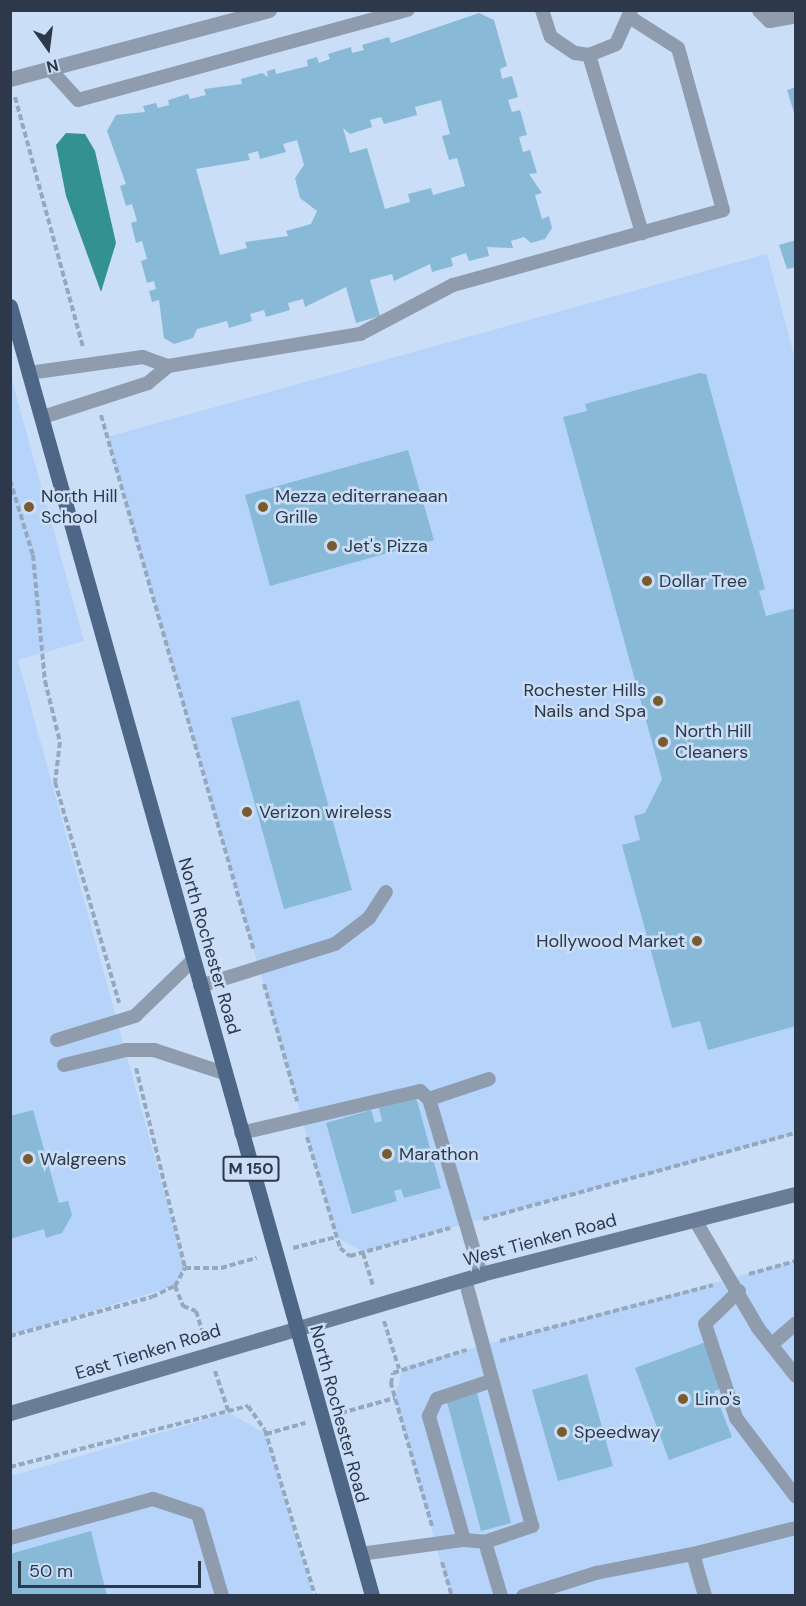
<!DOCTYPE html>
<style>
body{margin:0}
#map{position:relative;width:806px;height:1606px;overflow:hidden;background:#cadef7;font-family:"DM Sans",sans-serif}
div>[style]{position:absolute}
.built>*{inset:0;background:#b6d3f9}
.water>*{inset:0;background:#349191}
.building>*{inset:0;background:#88bad7}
.path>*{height:4px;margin-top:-2px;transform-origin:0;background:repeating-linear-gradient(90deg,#96a8be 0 6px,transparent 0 9px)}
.service>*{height:14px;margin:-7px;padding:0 7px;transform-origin:7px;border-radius:7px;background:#8e9cae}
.minor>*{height:15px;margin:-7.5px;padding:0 7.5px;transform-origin:7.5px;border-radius:7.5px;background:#8e9cae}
.secondary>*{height:15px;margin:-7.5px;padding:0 7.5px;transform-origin:7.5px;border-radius:7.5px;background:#697d97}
.primary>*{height:15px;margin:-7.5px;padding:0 7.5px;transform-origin:7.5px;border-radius:7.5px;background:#4f6786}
.dots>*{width:16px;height:16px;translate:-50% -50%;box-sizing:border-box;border:3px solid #cadef7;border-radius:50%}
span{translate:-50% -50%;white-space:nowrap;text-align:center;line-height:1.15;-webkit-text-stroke:5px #cadef7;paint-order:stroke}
.shield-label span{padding:2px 4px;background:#cadef7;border:2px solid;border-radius:4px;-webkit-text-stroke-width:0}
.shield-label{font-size:16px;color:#2d394a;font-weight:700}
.poi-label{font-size:18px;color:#2d394a}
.left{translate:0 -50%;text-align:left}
.right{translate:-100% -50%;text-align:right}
.street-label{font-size:18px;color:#2d394a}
.frame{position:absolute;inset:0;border:12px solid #2d394a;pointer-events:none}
.north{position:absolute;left:18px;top:18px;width:60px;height:60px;-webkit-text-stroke:4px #cadef7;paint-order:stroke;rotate:166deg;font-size:16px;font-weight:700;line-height:24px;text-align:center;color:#2d394a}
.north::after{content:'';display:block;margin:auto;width:21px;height:27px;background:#2d394a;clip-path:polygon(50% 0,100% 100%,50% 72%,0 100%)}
.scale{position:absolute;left:18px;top:1561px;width:183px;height:27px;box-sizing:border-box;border:3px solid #2d394a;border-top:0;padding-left:8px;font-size:18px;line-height:21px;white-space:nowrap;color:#2d394a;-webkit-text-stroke:4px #cadef7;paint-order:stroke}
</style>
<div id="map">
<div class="built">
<i style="clip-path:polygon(767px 254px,796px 363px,795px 1134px,363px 1252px,336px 1237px,107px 437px)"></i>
<i style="clip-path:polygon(10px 373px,84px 641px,18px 660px,185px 1268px,175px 1286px,11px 1335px)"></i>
<i style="clip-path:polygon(795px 1261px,795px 1595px,450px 1595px,395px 1398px,403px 1367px)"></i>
<i style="clip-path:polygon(229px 1413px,266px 1434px,313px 1595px,11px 1596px,11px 1476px)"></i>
</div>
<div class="water">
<i style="clip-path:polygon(66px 133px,85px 134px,95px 151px,116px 243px,101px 292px,66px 196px,56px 145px)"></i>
</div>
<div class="building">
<i style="clip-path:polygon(evenodd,479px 13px,494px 20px,507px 66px,500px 69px,502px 79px,512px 76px,518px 97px,508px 100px,512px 112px,520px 110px,527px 135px,519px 137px,523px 152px,530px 150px,537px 173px,529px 174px,542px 193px,535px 195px,542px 219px,549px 216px,552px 228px,545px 239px,531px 243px,524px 237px,511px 241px,513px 248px,487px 247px,489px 256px,469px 261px,466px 253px,451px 258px,453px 266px,432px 272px,430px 264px,394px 281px,392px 274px,370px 280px,380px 316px,356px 323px,346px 287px,305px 307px,303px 299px,288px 303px,290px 310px,266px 317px,264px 310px,250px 314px,252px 321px,229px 328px,227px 321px,197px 329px,193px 338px,174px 344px,164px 338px,159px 300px,152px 302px,149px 291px,156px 289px,154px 281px,147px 283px,141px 261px,147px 259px,142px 241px,136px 243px,131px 223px,137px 221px,132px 204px,126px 206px,120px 186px,126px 184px,107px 131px,116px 115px,145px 112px,143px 106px,156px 103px,158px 108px,169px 105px,168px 100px,188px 94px,190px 99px,206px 95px,204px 89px,242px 84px,241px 79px,262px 73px,268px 77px,267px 71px,275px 69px,276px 74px,308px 66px,307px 60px,317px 57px,319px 63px,330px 59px,328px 54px,351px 47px,352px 53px,364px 50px,362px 45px,389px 37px,391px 43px,479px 13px,441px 100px,450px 134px,442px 136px,449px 160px,457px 158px,465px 186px,433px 195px,431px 188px,408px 194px,410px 202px,385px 209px,367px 148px,350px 153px,343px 128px,350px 134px,372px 127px,370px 120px,381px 117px,384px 124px,417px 115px,415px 107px,441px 100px,479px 13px,297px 140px,304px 165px,295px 178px,300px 198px,317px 211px,311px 224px,286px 231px,288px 236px,245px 242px,247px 248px,220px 255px,196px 169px,250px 160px,248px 154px,258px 151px,260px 159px,286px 152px,283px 144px,297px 140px)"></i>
<i style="clip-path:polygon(796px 87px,796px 116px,795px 116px,787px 90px)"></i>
<i style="clip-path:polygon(796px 240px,796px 267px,787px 269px,779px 245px)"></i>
<i style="clip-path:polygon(700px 373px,706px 374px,765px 589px,759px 591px,766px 616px,796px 608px,796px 1026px,708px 1050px,700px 1021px,672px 1028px,622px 845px,640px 840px,634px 816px,645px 813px,662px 779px,563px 417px,587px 411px,585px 404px)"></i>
<i style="clip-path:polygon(408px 450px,434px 540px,270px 586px,245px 495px)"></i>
<i style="clip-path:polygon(299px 700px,352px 890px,284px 909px,231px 718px)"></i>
<i style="clip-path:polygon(416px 1097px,441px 1188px,404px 1198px,401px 1189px,394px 1191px,397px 1201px,352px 1214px,326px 1123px,371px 1110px,375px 1123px,382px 1121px,379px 1108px)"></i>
<i style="clip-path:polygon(33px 1110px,59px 1203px,68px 1201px,72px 1215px,62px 1233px,46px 1238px,44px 1229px,10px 1239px,10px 1116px)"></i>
<i style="clip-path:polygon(706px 1342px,723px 1388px,714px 1391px,732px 1437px,669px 1460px,635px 1368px)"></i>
<i style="clip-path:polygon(587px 1374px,613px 1466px,558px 1481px,532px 1390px)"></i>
<i style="clip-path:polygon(477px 1393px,511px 1523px,481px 1531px,447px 1402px)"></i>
<i style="clip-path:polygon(91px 1531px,107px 1596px,10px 1596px,10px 1554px)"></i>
</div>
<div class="path">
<i style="left:15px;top:97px;width:259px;rotate:74.8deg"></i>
<i style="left:101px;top:415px;width:557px;rotate:74.07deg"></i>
<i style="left:10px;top:480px;width:78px;rotate:73deg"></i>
<i style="left:33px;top:555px;width:127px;rotate:84.6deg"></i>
<i style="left:45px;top:681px;width:63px;rotate:76.2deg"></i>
<i style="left:60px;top:742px;width:40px;rotate:97.1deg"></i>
<i style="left:55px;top:782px;width:230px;rotate:73.8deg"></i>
<i style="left:264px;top:984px;width:122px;rotate:74.2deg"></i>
<i style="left:136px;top:1068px;width:206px;rotate:76.2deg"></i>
<i style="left:307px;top:1137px;width:116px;rotate:73.4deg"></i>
<i style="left:340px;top:1248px;width:13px;rotate:39deg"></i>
<i style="left:350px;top:1256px;width:104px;rotate:-15.6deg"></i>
<i style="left:483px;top:1219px;width:325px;rotate:-15.4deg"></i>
<i style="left:293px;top:1248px;width:44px;rotate:-14.3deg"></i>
<i style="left:363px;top:1253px;width:34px;rotate:73deg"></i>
<i style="left:749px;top:1274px;width:49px;rotate:-15.5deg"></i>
<i style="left:175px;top:1286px;width:22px;rotate:68deg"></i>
<i style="left:183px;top:1306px;width:14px;rotate:21deg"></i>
<i style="left:196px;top:1311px;width:28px;rotate:73deg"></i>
<i style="left:384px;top:1321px;width:50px;rotate:72.6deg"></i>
<i style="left:10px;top:1336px;width:147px;rotate:-15.4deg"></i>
<i style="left:152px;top:1297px;width:25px;rotate:-26deg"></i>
<i style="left:175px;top:1286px;width:21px;rotate:-61deg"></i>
<i style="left:185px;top:1268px;width:36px"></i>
<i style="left:221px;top:1268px;width:37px;rotate:-16deg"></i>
<i style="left:500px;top:1341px;width:220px;rotate:-14.7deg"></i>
<i style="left:215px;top:1371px;width:44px;rotate:71.6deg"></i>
<i style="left:341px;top:1413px;width:56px;rotate:-15.5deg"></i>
<i style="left:266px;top:1434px;width:41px;rotate:-15.8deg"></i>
<i style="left:10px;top:1467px;width:246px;rotate:-14.4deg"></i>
<i style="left:248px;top:1406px;width:29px;rotate:55deg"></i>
<i style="left:265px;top:1430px;width:173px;rotate:73.2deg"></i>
<i style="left:432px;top:1526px;width:148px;rotate:-106.1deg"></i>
<i style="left:391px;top:1384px;width:11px;rotate:-80deg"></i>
<i style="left:393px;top:1373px;width:77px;rotate:-17.5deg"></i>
<i style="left:442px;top:1562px;width:35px;rotate:74deg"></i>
</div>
<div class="service">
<i style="left:542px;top:10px;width:28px;rotate:72deg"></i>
<i style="left:551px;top:37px;width:29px;rotate:34deg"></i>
<i style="left:575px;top:53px;width:14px;rotate:8deg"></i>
<i style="left:589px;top:55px;width:29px;rotate:-22deg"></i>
<i style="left:616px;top:44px;width:36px;rotate:-66deg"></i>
<i style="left:589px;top:55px;width:186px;rotate:73.4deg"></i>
<i style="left:49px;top:68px;width:43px;rotate:47.8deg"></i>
<i style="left:78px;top:100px;width:342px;rotate:-15.3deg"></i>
<i style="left:29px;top:373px;width:115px;rotate:-8deg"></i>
<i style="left:143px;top:357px;width:27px;rotate:20deg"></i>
<i style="left:168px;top:366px;width:195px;rotate:-9.5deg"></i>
<i style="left:360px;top:334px;width:105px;rotate:-27.8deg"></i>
<i style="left:453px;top:285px;width:280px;rotate:-15.5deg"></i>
<i style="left:723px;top:210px;width:168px;rotate:-105.5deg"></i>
<i style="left:678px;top:48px;width:56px;rotate:-147.4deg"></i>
<i style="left:43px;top:417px;width:110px;rotate:-17.9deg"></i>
<i style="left:148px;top:383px;width:26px;rotate:-40deg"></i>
<i style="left:200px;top:986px;width:141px;rotate:-17.3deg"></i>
<i style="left:335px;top:944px;width:43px;rotate:-37.4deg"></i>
<i style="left:369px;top:918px;width:31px;rotate:-57deg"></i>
<i style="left:57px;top:1040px;width:82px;rotate:-17.1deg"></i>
<i style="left:135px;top:1016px;width:81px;rotate:-44deg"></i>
<i style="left:64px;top:1065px;width:64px;rotate:-13.6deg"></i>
<i style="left:126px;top:1050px;width:28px"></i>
<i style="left:154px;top:1050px;width:74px;rotate:18.2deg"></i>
<i style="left:429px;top:1099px;width:63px;rotate:-18.4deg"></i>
<i style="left:241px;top:1133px;width:184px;rotate:-13.2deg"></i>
<i style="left:420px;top:1091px;width:12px;rotate:42deg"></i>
<i style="left:429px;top:1099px;width:183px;rotate:73.5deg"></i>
<i style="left:695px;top:1220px;width:125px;rotate:59.7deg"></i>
<i style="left:758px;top:1328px;width:61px;rotate:51.6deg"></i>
<i style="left:739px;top:1291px;width:47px;rotate:135.9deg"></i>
<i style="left:705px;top:1324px;width:99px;rotate:71.7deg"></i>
<i style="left:736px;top:1418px;width:99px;rotate:52.8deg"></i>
<i style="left:771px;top:1345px;width:33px;rotate:-41deg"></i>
<i style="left:10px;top:1538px;width:148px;rotate:-15.3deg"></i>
<i style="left:153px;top:1499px;width:47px;rotate:18.4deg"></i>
<i style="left:198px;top:1514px;width:85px;rotate:73.7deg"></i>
<i style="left:464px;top:1540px;width:129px;rotate:-105.8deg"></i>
<i style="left:429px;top:1416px;width:19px;rotate:-65deg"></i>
<i style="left:437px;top:1399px;width:57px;rotate:-18.4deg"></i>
<i style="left:485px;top:1542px;width:56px;rotate:73.5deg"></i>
<i style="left:360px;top:1554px;width:105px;rotate:-7.7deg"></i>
<i style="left:464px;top:1540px;width:21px;rotate:5deg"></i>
<i style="left:485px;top:1542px;width:50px;rotate:-18.8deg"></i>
<i style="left:532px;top:1526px;width:255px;rotate:-105.2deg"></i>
<i style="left:523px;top:1596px;width:77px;rotate:-17.5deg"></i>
<i style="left:596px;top:1573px;width:99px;rotate:-11.1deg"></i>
<i style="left:705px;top:1596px;width:44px;rotate:-105.9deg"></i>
<i style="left:693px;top:1554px;width:106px;rotate:-14.2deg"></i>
</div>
<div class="minor">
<i style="left:759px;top:10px;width:14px;rotate:45deg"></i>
<i style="left:769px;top:20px;width:27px;rotate:-10deg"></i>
<i style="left:10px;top:79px;width:268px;rotate:-14.9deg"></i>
</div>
<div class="secondary">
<i style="left:10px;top:1413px;width:491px;rotate:-16.4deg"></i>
<i style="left:481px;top:1274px;width:325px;rotate:-14.3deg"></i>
</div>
<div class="primary">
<i style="left:10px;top:306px;width:1340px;rotate:74.32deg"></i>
</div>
<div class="dots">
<i style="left:29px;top:507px;background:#795b2f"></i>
<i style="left:263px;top:507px;background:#795b2f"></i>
<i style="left:332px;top:546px;background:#795b2f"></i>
<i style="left:647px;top:581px;background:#795b2f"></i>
<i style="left:658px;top:701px;background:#795b2f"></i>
<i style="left:663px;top:742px;background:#795b2f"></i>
<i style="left:247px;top:812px;background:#795b2f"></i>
<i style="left:697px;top:941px;background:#795b2f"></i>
<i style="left:387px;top:1154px;background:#795b2f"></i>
<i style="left:28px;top:1159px;background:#795b2f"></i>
<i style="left:683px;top:1399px;background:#795b2f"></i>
<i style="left:562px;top:1432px;background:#795b2f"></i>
</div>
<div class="shield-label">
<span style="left:251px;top:1169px">M 150</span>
</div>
<div class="poi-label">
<span class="left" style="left:41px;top:507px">North Hill<br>School</span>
<span class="left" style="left:275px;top:507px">Mezza editerraneaan<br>Grille</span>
<span class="left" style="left:344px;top:546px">Jet's Pizza</span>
<span class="left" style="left:659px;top:581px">Dollar Tree</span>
<span class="right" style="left:646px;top:701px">Rochester Hills<br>Nails and Spa</span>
<span class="left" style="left:675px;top:742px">North Hill<br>Cleaners</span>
<span class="left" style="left:259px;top:812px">Verizon wireless</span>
<span class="right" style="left:685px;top:941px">Hollywood Market</span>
<span class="left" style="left:399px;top:1154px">Marathon</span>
<span class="left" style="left:40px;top:1159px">Walgreens</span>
<span class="left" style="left:695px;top:1399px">Lino's</span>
<span class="left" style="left:574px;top:1432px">Speedway</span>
</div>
<div class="street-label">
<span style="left:209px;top:946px;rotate:74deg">North Rochester Road</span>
<span style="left:540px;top:1240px;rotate:-15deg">West Tienken Road</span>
<span style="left:148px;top:1352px;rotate:-17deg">East Tienken Road</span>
<span style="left:339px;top:1414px;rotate:75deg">North Rochester Road</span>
</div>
<div class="frame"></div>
<div class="north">N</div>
<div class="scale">50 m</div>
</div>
